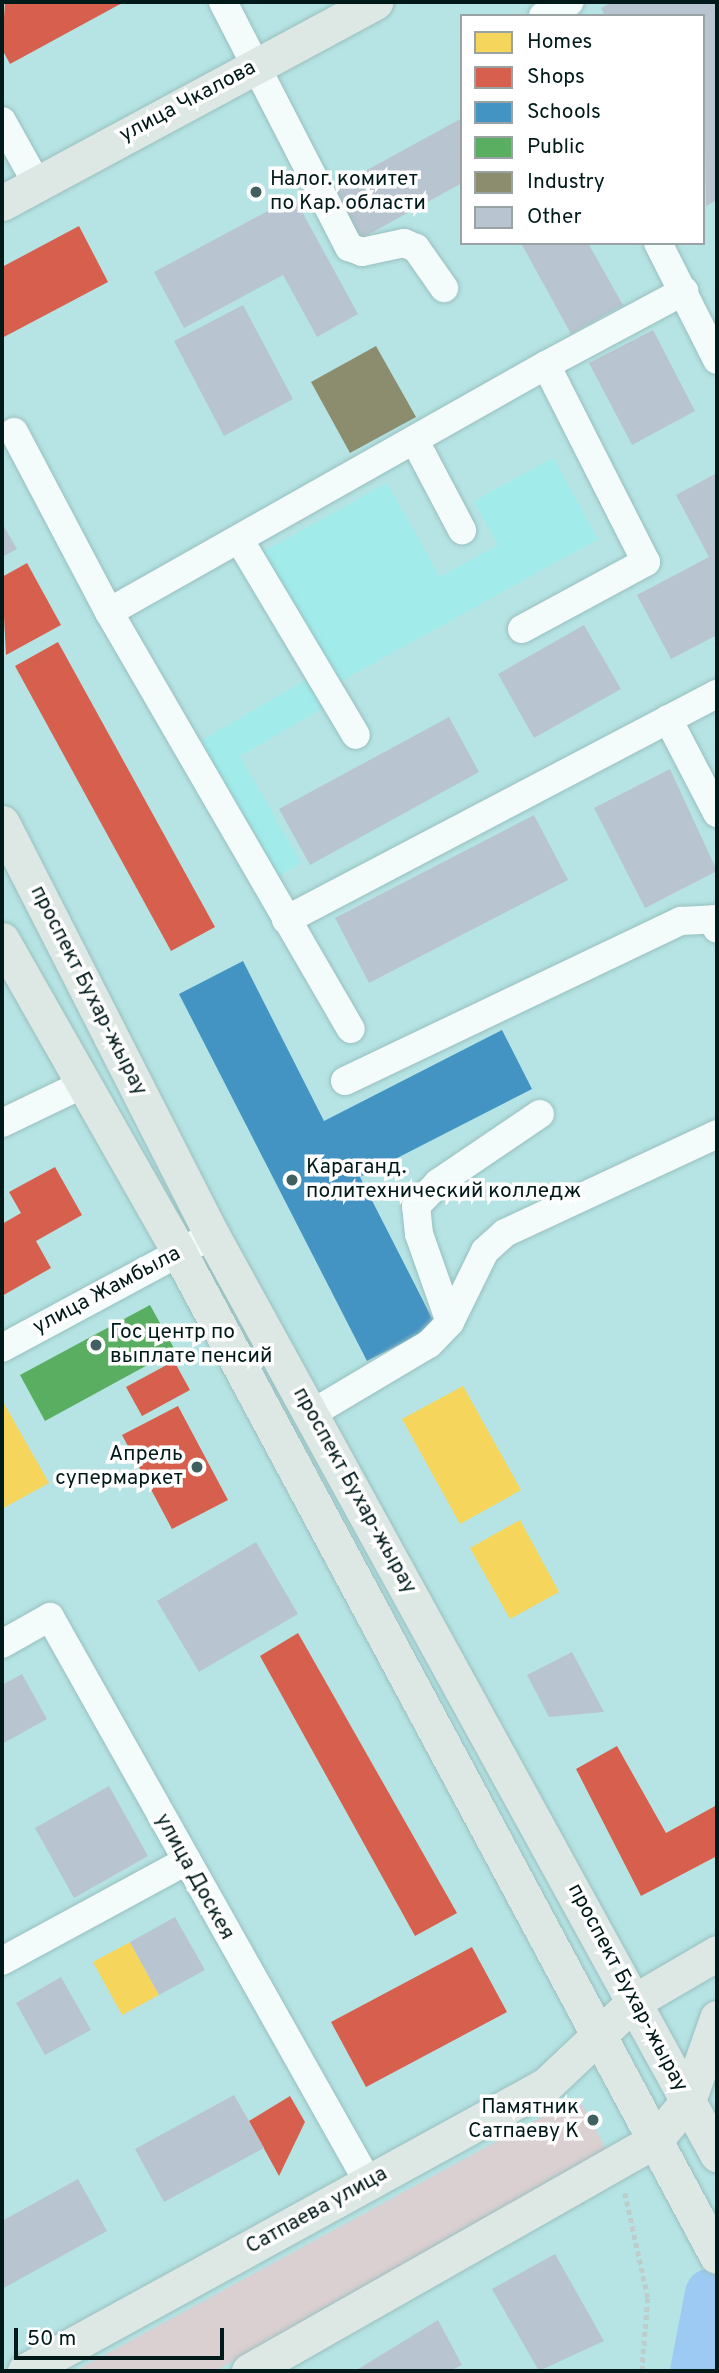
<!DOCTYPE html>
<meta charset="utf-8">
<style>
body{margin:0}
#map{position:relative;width:719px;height:2373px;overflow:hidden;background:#b6e4e4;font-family:Overpass,sans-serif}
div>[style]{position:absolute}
.built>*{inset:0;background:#a1eceb}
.green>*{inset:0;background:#dacfd1}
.homes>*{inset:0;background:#f6d55c}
.shops>*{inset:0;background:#d6604d}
.schools>*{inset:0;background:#4393c3}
.public>*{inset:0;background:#5aae61}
.industry>*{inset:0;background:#8c8c6e}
.river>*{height:51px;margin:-25.5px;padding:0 25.5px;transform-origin:25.5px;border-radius:25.5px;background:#9ccaf2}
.building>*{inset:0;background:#b8c5d0}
.path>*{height:4.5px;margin-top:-2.25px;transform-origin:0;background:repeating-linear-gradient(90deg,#becccc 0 5px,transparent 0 8.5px)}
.roads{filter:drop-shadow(0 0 2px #9abfbf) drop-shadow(0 0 2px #9abfbf)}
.minor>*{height:28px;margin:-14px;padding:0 14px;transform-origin:14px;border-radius:14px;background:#f4fbfb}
.major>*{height:35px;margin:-17.5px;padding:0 17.5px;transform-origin:17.5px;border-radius:17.5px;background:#dde7e3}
.dots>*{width:19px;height:19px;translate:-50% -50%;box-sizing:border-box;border:4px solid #fff;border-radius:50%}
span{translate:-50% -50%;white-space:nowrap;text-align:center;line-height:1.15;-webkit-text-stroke:7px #fff;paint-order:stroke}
.street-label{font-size:21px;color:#001919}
.poi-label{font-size:21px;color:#001919}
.left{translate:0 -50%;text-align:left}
.right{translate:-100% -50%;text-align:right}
.frame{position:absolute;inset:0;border:4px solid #001919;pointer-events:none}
.legend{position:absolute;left:460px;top:14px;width:245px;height:231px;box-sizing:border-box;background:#fff;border:2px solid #99a3a3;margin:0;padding:9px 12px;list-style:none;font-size:21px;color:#001919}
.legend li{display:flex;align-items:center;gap:14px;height:35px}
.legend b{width:35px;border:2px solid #99a3a3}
.scale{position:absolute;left:14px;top:2328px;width:210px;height:32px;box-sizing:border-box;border:4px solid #001919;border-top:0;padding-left:9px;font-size:21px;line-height:24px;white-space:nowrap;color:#001919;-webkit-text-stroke:5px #fff;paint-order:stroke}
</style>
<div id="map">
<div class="built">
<i style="clip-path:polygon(553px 458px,598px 539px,336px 684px,263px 552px,387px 483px,440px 577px,498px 545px,474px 501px)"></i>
<i style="clip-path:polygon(309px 678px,325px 707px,240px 756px,301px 863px,277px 877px,199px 742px)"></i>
</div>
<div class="green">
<i style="clip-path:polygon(578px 2097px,610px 2156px,215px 2371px,75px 2371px)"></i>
</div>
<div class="homes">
<i style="clip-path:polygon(463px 1386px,521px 1490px,460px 1524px,402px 1419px)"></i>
<i style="clip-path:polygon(2px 1400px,49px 1483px,2px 1509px)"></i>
<i style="clip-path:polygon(520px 1520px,559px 1592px,510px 1619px,470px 1548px)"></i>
<i style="clip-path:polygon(130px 1942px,159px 1995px,122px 2015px,93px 1962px)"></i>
</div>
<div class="shops">
<i style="clip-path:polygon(5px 2px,124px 2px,10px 64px,2px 49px)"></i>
<i style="clip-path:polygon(79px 226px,108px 282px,2px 338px,2px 267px)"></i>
<i style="clip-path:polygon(27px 563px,61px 625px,6px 655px,2px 577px)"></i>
<i style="clip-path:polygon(58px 642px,215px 927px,171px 951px,15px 666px)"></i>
<i style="clip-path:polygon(55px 1167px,82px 1215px,36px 1241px,51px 1268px,2px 1296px,2px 1224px,21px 1213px,9px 1192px)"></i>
<i style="clip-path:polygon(174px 1361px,190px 1390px,142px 1416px,126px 1387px)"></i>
<i style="clip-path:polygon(178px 1406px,228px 1500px,172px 1529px,122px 1435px)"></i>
<i style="clip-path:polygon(298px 1633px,457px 1913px,415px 1936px,260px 1656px)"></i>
<i style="clip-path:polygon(617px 1746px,666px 1833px,717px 1805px,717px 1856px,641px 1896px,576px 1769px)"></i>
<i style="clip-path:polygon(472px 1947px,507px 2012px,366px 2087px,331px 2022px)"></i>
<i style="clip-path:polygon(290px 2096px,305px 2122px,279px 2176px,249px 2121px)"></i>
</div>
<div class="schools">
<i style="clip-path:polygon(243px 961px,324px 1121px,502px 1030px,532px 1089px,360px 1177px,436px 1326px,367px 1361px,179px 994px)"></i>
</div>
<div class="public">
<i style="clip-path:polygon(150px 1305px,175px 1350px,45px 1421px,20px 1375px)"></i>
</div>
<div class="industry">
<i style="clip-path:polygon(376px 346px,416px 417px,350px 453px,311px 382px)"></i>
</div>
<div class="river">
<i style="left:695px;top:2371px;width:79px;rotate:-79.1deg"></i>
</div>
<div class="building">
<i style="clip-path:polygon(612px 2px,717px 4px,717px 200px,706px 206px,703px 16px,605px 16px,601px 8px)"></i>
<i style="clip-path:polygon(462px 118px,462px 183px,353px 243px,325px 193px)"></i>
<i style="clip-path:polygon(294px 197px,358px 314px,317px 337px,283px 275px,184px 328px,154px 272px)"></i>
<i style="clip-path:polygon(521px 243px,588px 243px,623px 305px,571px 334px)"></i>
<i style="clip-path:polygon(243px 305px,293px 399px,224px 436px,174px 341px)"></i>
<i style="clip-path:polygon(653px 330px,695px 411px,632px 445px,589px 363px)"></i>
<i style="clip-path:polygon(717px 473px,717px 635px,671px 659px,637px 595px,709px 557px,676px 495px)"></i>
<i style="clip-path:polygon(2px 523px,17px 549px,2px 557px)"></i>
<i style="clip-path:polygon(584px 625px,621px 689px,534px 738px,498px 674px)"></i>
<i style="clip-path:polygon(449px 717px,479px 772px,310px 865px,279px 809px)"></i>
<i style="clip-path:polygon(670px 769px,717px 871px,645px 908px,594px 808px)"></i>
<i style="clip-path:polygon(534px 815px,568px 880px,369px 983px,335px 918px)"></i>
<i style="clip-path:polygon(256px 1542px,298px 1614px,199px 1672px,157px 1601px)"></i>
<i style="clip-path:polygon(572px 1652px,604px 1712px,549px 1717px,527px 1675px)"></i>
<i style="clip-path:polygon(22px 1674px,47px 1719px,2px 1744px,2px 1685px)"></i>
<i style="clip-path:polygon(109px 1786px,148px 1856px,74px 1898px,35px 1828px)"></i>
<i style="clip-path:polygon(175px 1917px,205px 1970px,159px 1995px,130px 1942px)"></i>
<i style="clip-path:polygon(61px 1977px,91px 2030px,45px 2055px,16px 2003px)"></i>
<i style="clip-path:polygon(234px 2095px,264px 2148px,164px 2202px,135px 2149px)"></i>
<i style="clip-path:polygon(78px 2179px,107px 2231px,2px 2289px,2px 2221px)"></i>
<i style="clip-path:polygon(555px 2254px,604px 2341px,539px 2371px,492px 2289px)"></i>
<i style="clip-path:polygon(438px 2320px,462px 2365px,450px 2371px,355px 2371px)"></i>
</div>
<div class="path">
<i style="left:625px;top:2193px;width:107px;rotate:77.6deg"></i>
<i style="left:648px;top:2298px;width:73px;rotate:94.7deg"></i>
</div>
<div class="roads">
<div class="minor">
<i style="left:223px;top:2px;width:276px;rotate:62.8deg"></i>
<i style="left:349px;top:247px;width:14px;rotate:21deg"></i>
<i style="left:362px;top:252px;width:43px;rotate:-12.1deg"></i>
<i style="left:404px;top:243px;width:13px;rotate:23deg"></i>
<i style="left:416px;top:248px;width:49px;rotate:55deg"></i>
<i style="left:543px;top:16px;width:30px;rotate:-28deg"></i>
<i style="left:2px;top:121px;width:72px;rotate:60.9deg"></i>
<i style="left:658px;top:243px;width:131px;rotate:63.2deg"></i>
<i style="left:14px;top:432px;width:204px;rotate:62.2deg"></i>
<i style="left:109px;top:612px;width:482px;rotate:59.9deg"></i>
<i style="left:415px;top:441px;width:101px;rotate:62.2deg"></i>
<i style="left:239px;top:539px;width:228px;rotate:59.2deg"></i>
<i style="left:109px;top:612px;width:502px;rotate:-29.48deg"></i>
<i style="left:522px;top:629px;width:141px;rotate:-28.4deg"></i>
<i style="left:646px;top:562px;width:221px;rotate:-116.9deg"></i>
<i style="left:546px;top:365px;width:157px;rotate:-28.2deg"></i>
<i style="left:668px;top:719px;width:106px;rotate:62.5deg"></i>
<i style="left:286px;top:920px;width:487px;rotate:-27.7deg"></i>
<i style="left:345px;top:1081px;width:372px;rotate:-25.5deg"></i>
<i style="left:681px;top:921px;width:33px;rotate:-3deg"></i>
<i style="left:714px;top:919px;width:10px;rotate:73deg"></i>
<i style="left:2px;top:1123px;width:88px;rotate:-25.7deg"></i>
<i style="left:450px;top:1322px;width:93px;rotate:-109.4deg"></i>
<i style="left:419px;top:1234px;width:28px;rotate:-96deg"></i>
<i style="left:416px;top:1206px;width:32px;rotate:-46deg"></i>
<i style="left:438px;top:1183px;width:123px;rotate:-34.1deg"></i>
<i style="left:2px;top:1348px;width:221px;rotate:-28.3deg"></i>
<i style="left:311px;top:1414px;width:137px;rotate:-30.7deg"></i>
<i style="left:429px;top:1344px;width:30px;rotate:-46deg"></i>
<i style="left:450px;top:1322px;width:79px;rotate:-63.8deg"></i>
<i style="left:485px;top:1251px;width:27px;rotate:-42deg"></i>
<i style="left:505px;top:1233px;width:234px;rotate:-25deg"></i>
<i style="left:2px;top:1644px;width:55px;rotate:-29.4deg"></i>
<i style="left:50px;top:1617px;width:648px;rotate:60.63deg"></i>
<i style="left:2px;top:1961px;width:207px;rotate:-28.5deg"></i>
</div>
<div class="major">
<i style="left:2px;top:203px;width:424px;rotate:-28.3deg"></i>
<i style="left:2px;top:823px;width:462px;rotate:63deg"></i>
<i style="left:212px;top:1235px;width:1049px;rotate:61.21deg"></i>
<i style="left:2px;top:940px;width:359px;rotate:60.4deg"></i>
<i style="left:179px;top:1252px;width:1139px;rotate:61.82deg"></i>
<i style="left:25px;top:2371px;width:594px;rotate:-28.76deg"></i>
<i style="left:546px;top:2085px;width:122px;rotate:-43.3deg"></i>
<i style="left:635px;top:2001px;width:95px;rotate:-30.3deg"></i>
<i style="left:249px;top:2371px;width:467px;rotate:-29.6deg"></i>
<i style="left:655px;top:2140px;width:51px;rotate:-49.8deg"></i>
<i style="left:688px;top:2101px;width:88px;rotate:-70.7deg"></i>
</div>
</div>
<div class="dots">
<i style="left:256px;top:192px;background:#406060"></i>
<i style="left:292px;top:1180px;background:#406060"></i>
<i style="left:96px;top:1345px;background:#406060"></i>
<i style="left:197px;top:1467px;background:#406060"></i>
<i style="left:593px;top:2120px;background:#406060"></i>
</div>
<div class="street-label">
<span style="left:188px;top:102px;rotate:-28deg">улица Чкалова</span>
<span style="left:88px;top:991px;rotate:63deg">проспект Бухар-жырау</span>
<span style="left:107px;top:1291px;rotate:-28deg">улица Жамбыла</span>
<span style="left:354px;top:1491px;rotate:61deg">проспект Бухар-жырау</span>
<span style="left:194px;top:1877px;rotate:61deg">улица Доскея</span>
<span style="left:627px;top:1988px;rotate:62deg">проспект Бухар-жырау</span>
<span style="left:317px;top:2211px;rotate:-29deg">Сатпаева улица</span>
</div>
<div class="poi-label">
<span class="left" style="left:270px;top:192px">Налог. комитет<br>по Кар. области</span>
<span class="left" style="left:306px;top:1180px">Караганд.<br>политехнический колледж</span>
<span class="left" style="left:110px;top:1345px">Гос центр по<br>выплате пенсий</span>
<span class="right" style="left:183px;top:1467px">Апрель<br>супермаркет</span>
<span class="right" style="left:579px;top:2120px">Памятник<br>Сатпаеву К</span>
</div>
<div class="frame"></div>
<ul class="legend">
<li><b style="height:19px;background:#f6d55c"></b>Homes</li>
<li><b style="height:19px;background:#d6604d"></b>Shops</li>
<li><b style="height:19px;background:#4393c3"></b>Schools</li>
<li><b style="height:19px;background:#5aae61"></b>Public</li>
<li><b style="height:19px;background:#8c8c6e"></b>Industry</li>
<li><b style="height:19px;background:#b8c5d0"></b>Other</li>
</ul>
<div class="scale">50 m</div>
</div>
